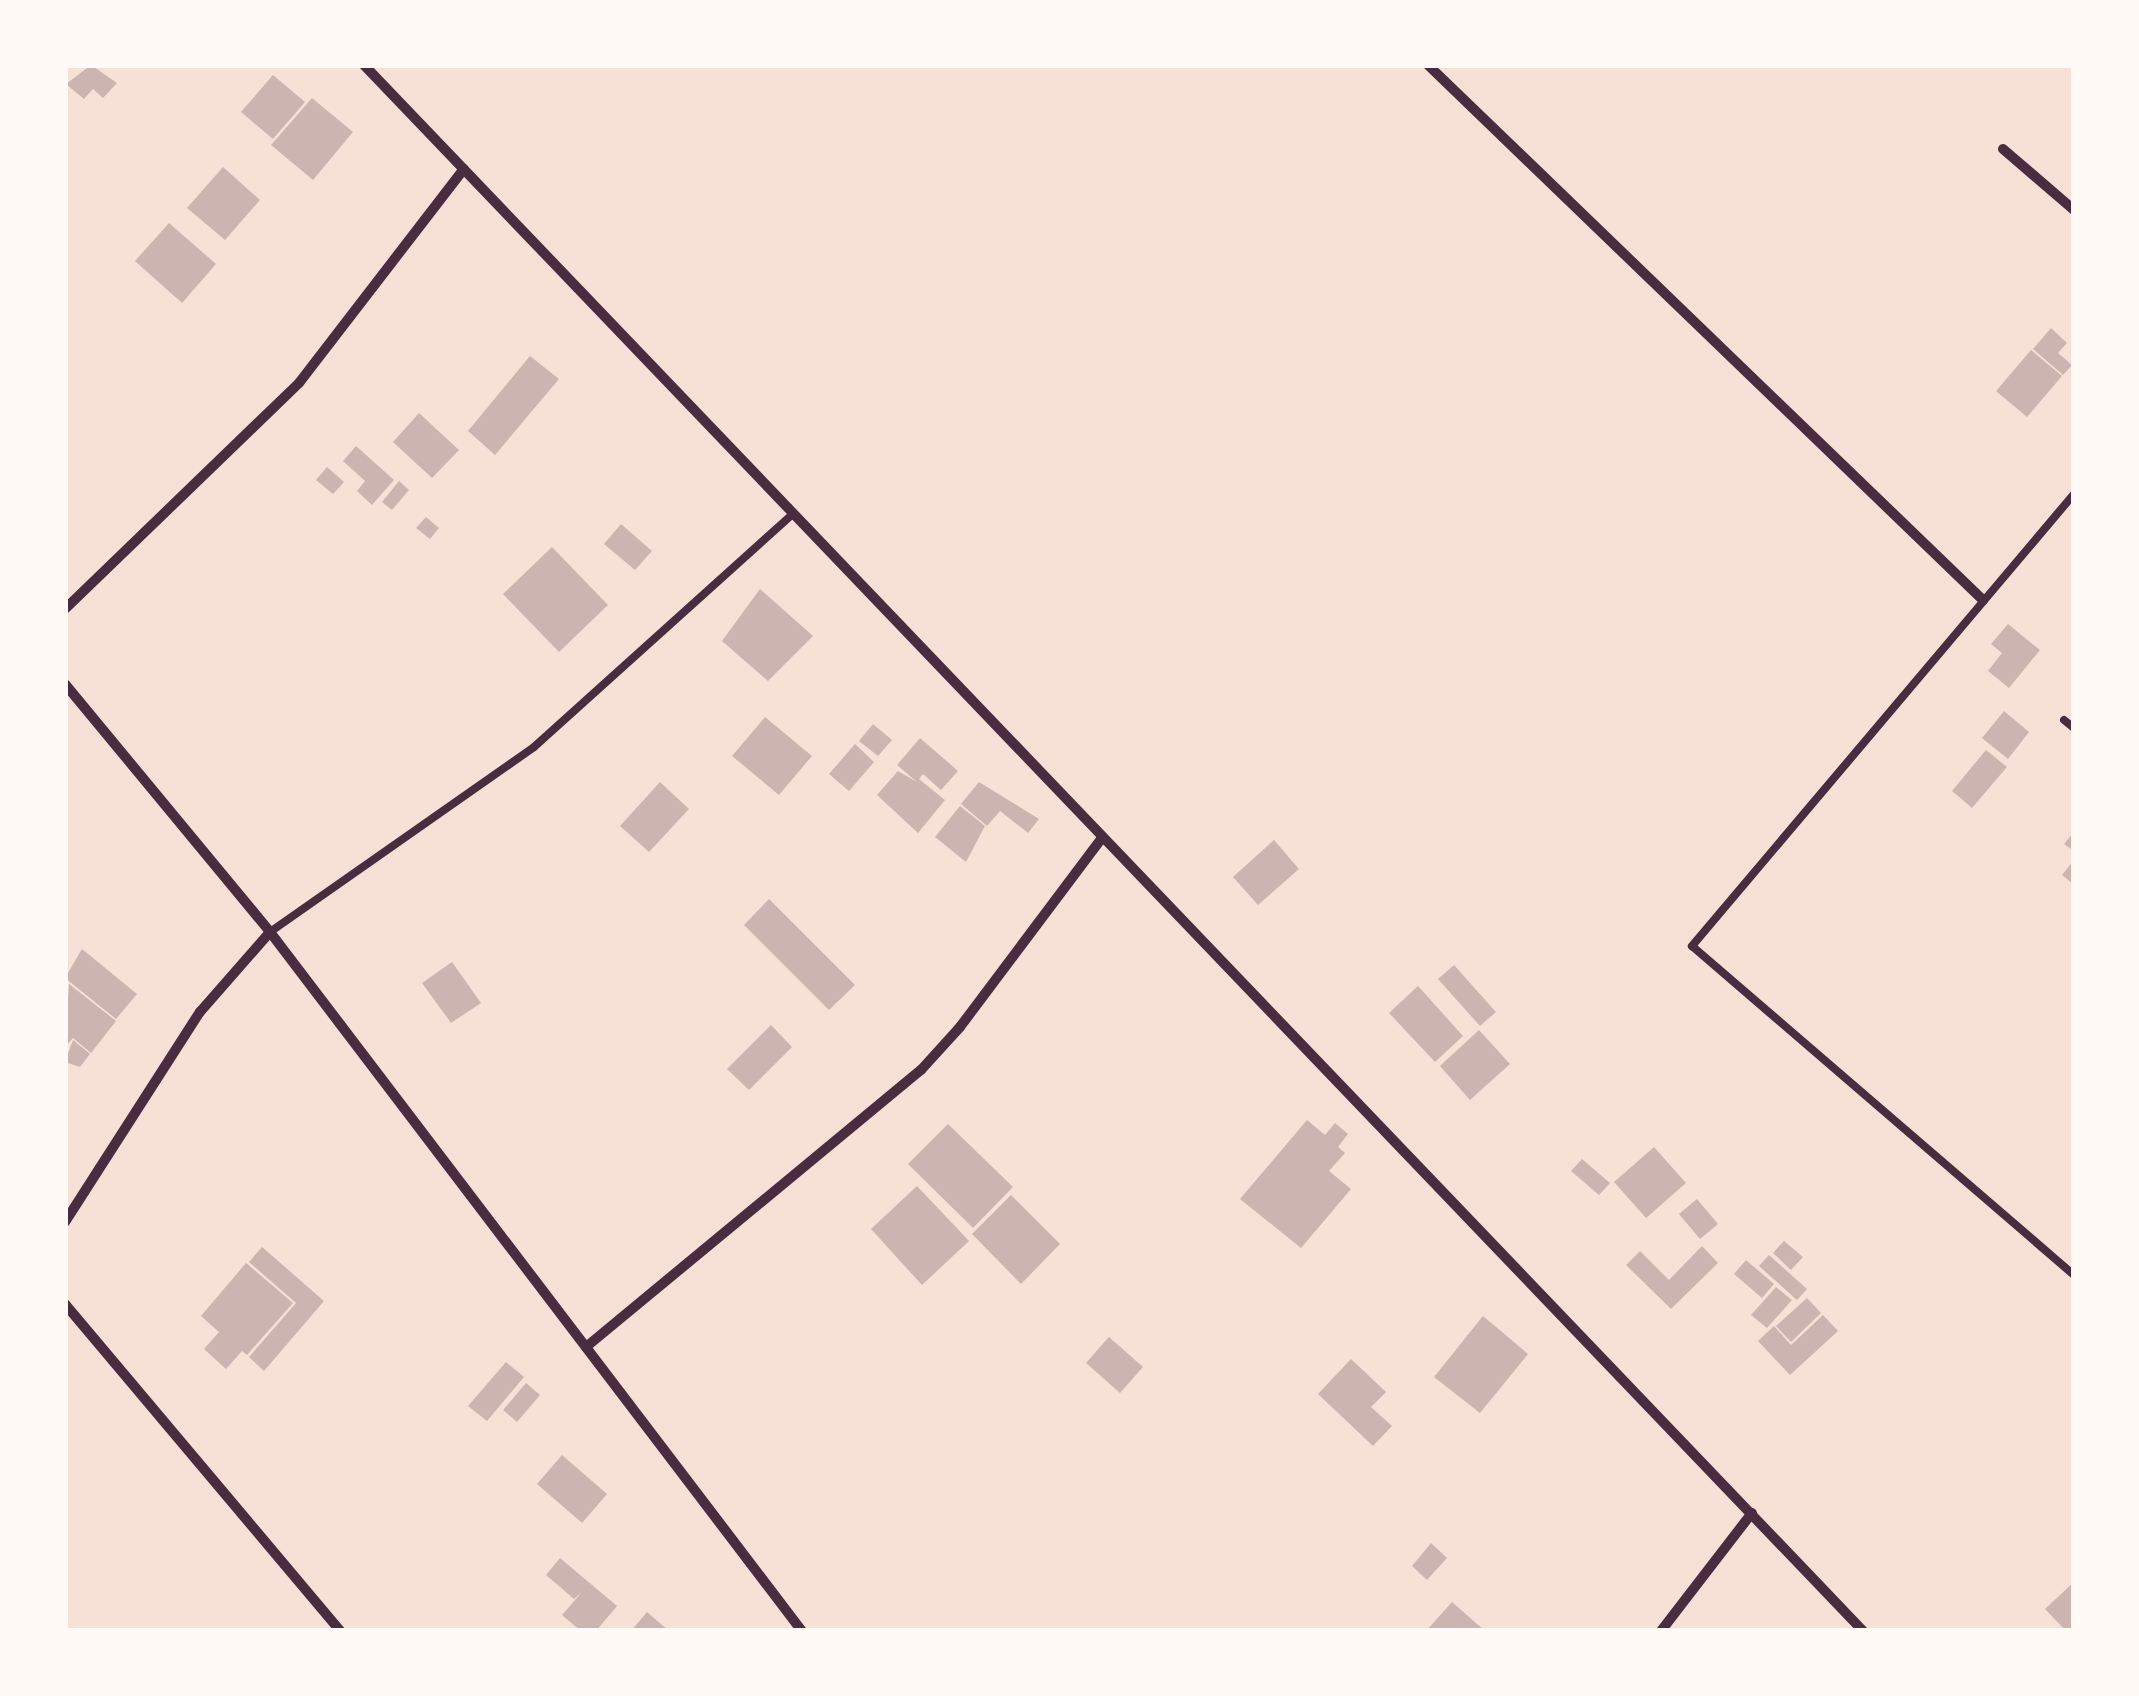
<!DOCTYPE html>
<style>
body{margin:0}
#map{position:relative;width:2139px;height:1696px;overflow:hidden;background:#f7e1d7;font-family:Figtree,sans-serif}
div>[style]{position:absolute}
.building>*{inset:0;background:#ccb4b1}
.service>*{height:8px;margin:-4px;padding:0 4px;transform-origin:4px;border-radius:4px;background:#4a2c40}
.minor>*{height:10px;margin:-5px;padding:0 5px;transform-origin:5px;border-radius:5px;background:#4a2c40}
span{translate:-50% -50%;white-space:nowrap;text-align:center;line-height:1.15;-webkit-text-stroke:10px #fffaf5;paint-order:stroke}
.frame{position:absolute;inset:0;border:68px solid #fffaf5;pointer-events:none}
</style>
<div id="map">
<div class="building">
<i style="clip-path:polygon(91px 65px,117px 83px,103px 98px,93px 89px,84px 99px,66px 84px)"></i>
<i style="clip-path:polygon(273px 75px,305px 102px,273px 139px,241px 112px)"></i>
<i style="clip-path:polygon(312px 98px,353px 132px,313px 180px,271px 145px)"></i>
<i style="clip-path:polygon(223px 167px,260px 200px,225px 240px,187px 208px)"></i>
<i style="clip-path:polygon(169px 223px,216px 264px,182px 303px,135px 261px)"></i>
<i style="clip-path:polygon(2051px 328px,2067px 343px,2058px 353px,2072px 365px,2063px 375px,2033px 349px)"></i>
<i style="clip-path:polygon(2031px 350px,2062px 376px,2027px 417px,1996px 391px)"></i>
<i style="clip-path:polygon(530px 356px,559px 379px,495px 455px,468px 431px)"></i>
<i style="clip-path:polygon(419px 413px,459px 450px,432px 478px,393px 442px)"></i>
<i style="clip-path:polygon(356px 446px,394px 480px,372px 505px,357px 491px,365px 481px,343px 461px)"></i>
<i style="clip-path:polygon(327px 467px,344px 482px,333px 494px,316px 480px)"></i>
<i style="clip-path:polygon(399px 481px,409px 490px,392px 510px,382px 502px)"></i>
<i style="clip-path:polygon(426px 517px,439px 528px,430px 539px,416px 528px)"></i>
<i style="clip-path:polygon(621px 524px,652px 551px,635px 570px,604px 544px)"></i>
<i style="clip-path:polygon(552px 547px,608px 605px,559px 652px,503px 594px)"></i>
<i style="clip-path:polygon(760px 589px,813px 636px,768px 681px,722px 641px)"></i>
<i style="clip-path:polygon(2008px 624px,2040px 650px,2009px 688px,1988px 671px,2002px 653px,1991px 644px)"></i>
<i style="clip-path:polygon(2004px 711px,2029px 732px,2008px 759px,1982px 738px)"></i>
<i style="clip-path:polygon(765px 717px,812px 756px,779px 795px,732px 756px)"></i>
<i style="clip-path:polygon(873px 724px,892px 740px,878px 756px,859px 741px)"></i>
<i style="clip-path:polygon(920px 738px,958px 771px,941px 790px,923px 774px,919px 779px,945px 800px,918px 833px,877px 795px,898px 771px,917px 782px,897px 765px)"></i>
<i style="clip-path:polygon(855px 744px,874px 762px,849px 791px,829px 774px)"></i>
<i style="clip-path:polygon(1986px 750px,2007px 767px,1972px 808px,1952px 791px)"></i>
<i style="clip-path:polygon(660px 782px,689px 809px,649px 852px,620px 826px)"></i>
<i style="clip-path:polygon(979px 782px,1039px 819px,1028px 833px,1000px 811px,987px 826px,961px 804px)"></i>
<i style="clip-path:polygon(960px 806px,985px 826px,966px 862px,935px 837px)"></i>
<i style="clip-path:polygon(2074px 832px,2074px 851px,2064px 844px)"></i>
<i style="clip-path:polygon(1274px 840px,1299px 869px,1258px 905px,1233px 877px)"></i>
<i style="clip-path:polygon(2074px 860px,2074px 885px,2062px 875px)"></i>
<i style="clip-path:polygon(769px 899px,855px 985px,829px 1010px,744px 925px)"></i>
<i style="clip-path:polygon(82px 949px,137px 994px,116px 1019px,65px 978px)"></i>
<i style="clip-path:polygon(452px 962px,481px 1003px,451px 1023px,422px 983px)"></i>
<i style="clip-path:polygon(1454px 965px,1496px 1012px,1480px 1026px,1438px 979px)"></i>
<i style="clip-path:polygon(69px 984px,116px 1021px,91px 1053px,73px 1038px,65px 1047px)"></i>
<i style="clip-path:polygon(1418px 986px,1463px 1036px,1435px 1062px,1389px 1013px)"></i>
<i style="clip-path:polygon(771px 1025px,792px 1047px,749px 1090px,727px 1069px)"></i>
<i style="clip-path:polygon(1479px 1030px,1510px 1064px,1470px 1100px,1440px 1066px)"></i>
<i style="clip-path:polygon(73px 1040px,90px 1054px,80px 1067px,65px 1062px)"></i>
<i style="clip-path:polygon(1307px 1120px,1325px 1135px,1335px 1123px,1348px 1134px,1338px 1147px,1345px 1153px,1329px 1171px,1351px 1189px,1301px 1248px,1240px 1199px)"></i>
<i style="clip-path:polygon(948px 1124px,1013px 1187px,973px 1228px,908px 1164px)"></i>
<i style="clip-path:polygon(1654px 1147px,1686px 1183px,1646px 1218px,1614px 1182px)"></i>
<i style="clip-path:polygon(1582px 1159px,1610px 1183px,1599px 1195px,1571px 1171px)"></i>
<i style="clip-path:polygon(917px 1186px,969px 1241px,922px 1285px,871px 1229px)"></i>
<i style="clip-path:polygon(1011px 1195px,1060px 1244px,1021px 1284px,972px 1234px)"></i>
<i style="clip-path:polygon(1697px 1199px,1718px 1224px,1700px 1239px,1679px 1214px)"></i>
<i style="clip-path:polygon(1784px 1241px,1803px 1257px,1791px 1270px,1773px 1253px)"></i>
<i style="clip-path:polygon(1702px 1246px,1718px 1263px,1671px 1309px,1626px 1265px,1640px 1251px,1669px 1280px)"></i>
<i style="clip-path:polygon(262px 1247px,324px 1301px,264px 1371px,249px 1357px,296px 1303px,249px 1262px)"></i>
<i style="clip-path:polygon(1769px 1255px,1807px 1289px,1797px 1300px,1759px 1266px)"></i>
<i style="clip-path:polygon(1746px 1260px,1774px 1284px,1762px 1298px,1734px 1274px)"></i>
<i style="clip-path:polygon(246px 1263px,293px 1303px,247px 1355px,242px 1351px,226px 1369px,204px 1349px,219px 1332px,201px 1316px)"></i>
<i style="clip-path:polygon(1776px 1287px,1792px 1300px,1767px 1328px,1751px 1315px)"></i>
<i style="clip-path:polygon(1807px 1298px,1821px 1313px,1791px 1342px,1776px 1326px)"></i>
<i style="clip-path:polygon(1823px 1315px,1838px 1331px,1790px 1375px,1758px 1341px,1774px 1326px,1791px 1345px)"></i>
<i style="clip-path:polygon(1483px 1316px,1528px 1354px,1480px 1413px,1434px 1377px)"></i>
<i style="clip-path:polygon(1109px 1337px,1143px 1367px,1120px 1393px,1086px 1363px)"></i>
<i style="clip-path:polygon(1351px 1359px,1386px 1392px,1371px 1407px,1392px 1426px,1373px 1446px,1318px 1394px)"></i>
<i style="clip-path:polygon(506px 1362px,524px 1377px,487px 1421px,468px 1406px)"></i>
<i style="clip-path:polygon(526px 1383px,540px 1395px,517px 1422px,503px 1410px)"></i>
<i style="clip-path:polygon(562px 1455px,607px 1494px,582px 1523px,537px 1484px)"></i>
<i style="clip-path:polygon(1431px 1543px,1447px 1558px,1427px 1580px,1412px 1566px)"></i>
<i style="clip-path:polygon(560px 1558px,617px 1606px,596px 1631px,581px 1631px,562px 1615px,582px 1592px,574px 1599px,546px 1575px)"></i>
<i style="clip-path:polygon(2074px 1582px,2074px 1631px,2066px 1631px,2045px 1609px)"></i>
<i style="clip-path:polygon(1452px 1602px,1485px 1631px,1426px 1631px)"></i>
<i style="clip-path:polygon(647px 1612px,669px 1631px,631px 1631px)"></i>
</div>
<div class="service">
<i style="left:2074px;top:494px;width:592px;rotate:130.2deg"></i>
<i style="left:1692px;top:946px;width:504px;rotate:40.74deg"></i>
<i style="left:2064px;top:720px;width:13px;rotate:39deg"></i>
<i style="left:270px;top:932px;width:322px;rotate:-35deg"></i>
<i style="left:534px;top:747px;width:348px;rotate:-42deg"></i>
</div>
<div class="minor">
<i style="left:364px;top:65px;width:2168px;rotate:46.25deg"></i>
<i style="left:1428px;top:65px;width:771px;rotate:43.95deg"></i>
<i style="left:2003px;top:149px;width:94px;rotate:40.7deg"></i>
<i style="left:65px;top:609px;width:325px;rotate:-44deg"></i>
<i style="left:299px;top:383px;width:270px;rotate:-52.4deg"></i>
<i style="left:65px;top:684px;width:322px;rotate:50.4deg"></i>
<i style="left:270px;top:932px;width:878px;rotate:52.73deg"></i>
<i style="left:65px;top:1222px;width:250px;rotate:-57.3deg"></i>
<i style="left:200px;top:1012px;width:106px;rotate:-48.8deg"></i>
<i style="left:65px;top:1304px;width:427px;rotate:49.9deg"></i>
<i style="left:586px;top:1347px;width:435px;rotate:-39.6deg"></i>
<i style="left:921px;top:1070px;width:58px;rotate:-47.8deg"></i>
<i style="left:960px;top:1027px;width:236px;rotate:-53.1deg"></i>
<i style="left:1661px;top:1631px;width:149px;rotate:-52.4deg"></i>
</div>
<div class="frame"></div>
</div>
